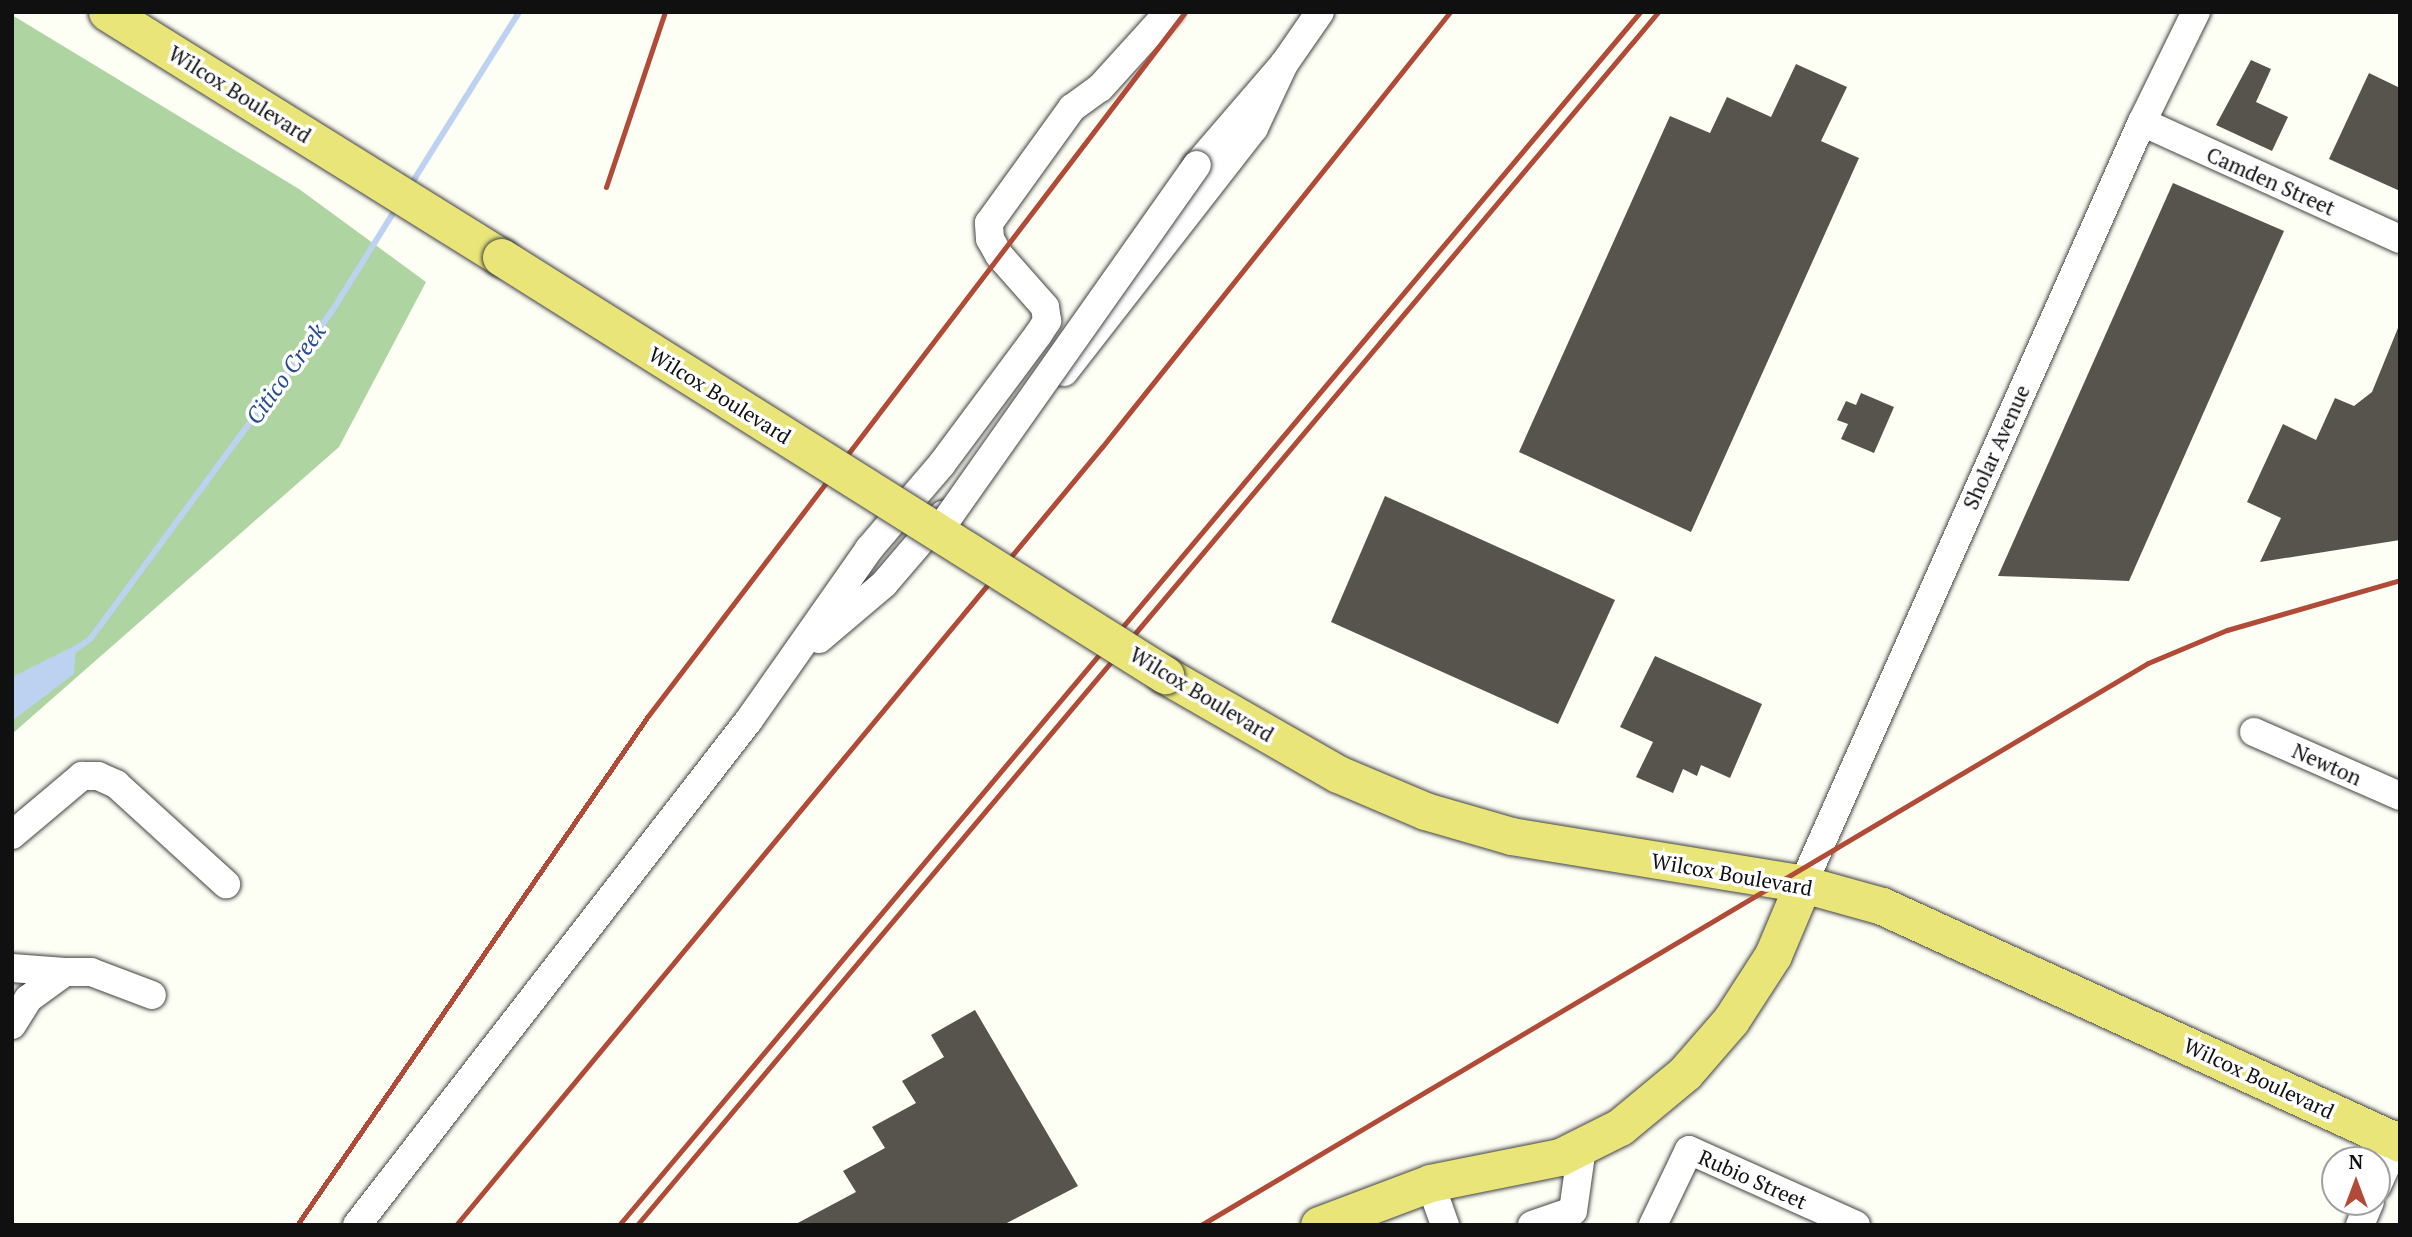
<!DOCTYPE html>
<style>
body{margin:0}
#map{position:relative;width:2412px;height:1237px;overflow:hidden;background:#fdfef4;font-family:"PT Serif",serif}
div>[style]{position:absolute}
.forest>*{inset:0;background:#add4a1}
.water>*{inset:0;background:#bdd2f0}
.stream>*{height:6px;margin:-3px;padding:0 3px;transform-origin:3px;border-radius:3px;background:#bdd2f0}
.building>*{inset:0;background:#57534d}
.roads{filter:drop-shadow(0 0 2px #434343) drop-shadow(0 0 2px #434343)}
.minor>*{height:28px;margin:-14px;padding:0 14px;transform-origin:14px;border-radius:14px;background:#fff}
.major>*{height:37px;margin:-18.5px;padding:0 18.5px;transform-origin:18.5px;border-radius:18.5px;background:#e9e578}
.rail>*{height:5px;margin:-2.5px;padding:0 2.5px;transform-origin:2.5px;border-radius:2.5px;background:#b14a37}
.bridges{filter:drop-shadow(0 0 2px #434343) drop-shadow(0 0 2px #434343)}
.minor-bridge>*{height:28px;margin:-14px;padding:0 14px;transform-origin:14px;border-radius:14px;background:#fff}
.major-bridge>*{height:37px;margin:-18.5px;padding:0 18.5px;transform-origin:18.5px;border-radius:18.5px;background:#e9e578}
span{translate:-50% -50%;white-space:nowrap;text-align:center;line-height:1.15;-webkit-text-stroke:7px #fff;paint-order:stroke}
.street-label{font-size:21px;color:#101010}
.water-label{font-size:23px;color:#264d94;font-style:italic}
.frame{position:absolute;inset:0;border:14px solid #101010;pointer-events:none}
.north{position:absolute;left:2321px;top:1146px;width:70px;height:70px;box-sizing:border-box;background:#fff;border:2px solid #9f9f9f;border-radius:50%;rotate:0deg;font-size:19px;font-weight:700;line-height:28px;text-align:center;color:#101010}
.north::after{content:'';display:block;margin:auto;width:24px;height:32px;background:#b14a37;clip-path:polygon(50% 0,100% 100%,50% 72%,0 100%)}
</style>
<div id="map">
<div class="forest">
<i style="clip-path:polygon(12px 15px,299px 189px,426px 282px,339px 447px,12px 734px)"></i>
</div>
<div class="water">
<i style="clip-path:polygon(76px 645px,74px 674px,12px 721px,12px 677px)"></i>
</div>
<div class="stream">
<i style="left:410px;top:186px;width:205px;rotate:-57.9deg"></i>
<i style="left:69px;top:654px;width:27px;rotate:-36deg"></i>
<i style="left:91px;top:638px;width:406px;rotate:-53.6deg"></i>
<i style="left:332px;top:311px;width:123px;rotate:-58deg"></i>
</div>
<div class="building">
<i style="clip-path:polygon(2251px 60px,2271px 69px,2256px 102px,2288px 117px,2272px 151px,2216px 125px)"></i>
<i style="clip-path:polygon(1796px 64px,1847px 87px,1821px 141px,1859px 158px,1691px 532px,1519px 452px,1670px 116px,1710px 133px,1727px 97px,1771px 117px)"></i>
<i style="clip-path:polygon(2369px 73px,2400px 88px,2400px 191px,2329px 159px)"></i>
<i style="clip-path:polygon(2173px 183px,2284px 231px,2129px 581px,1998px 576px)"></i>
<i style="clip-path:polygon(2400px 323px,2400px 540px,2260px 562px,2281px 518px,2247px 502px,2283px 424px,2316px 440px,2335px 398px,2354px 406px,2372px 392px)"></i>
<i style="clip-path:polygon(1861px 393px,1894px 407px,1874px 453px,1841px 439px,1848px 424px,1837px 420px,1846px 401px,1856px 405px)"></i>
<i style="clip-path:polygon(1385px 496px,1615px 600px,1558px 724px,1331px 622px)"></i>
<i style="clip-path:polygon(1655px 656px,1762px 704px,1730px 778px,1701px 765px,1697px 776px,1683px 769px,1673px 793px,1636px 777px,1653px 742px,1620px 727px)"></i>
<i style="clip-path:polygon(975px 1010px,1078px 1186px,1003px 1225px,794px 1225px,856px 1192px,843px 1171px,885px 1148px,872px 1127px,916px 1103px,902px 1081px,944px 1057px,931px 1035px)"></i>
</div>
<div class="roads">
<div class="minor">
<i style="left:2142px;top:122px;width:283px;rotate:24.4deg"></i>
<i style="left:1197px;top:165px;width:133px;rotate:-49.3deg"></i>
<i style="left:1284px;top:64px;width:63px;rotate:-55.3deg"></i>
<i style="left:1064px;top:372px;width:309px;rotate:-52.1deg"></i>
<i style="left:1254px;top:128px;width:71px;rotate:-64.9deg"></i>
<i style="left:819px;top:639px;width:85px;rotate:-40.2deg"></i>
<i style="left:884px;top:584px;width:91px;rotate:-49.5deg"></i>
<i style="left:2254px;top:732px;width:159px;rotate:23.7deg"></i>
<i style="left:12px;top:835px;width:92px;rotate:-40.1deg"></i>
<i style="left:82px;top:776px;width:16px"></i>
<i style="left:98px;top:776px;width:20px;rotate:24deg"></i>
<i style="left:116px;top:784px;width:149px;rotate:42.3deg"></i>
<i style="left:1803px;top:884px;width:834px;rotate:-66.02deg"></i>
<i style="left:2142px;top:122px;width:123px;rotate:-63.9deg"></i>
<i style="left:12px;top:968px;width:53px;rotate:4.3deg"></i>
<i style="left:12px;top:1025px;width:31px;rotate:-58deg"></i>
<i style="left:28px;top:999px;width:46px;rotate:-36.1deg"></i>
<i style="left:65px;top:972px;width:26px"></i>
<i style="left:91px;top:972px;width:65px;rotate:20.7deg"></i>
<i style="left:1430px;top:1183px;width:45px;rotate:70.3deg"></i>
<i style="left:2377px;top:1186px;width:56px;rotate:-65.7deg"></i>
<i style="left:357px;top:1225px;width:639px;rotate:-52.18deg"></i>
<i style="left:749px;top:720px;width:209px;rotate:-54.9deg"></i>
<i style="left:869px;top:549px;width:111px;rotate:-49.4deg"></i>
<i style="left:941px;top:465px;width:162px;rotate:-53.3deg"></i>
<i style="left:1038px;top:335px;width:17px;rotate:-57deg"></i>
<i style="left:1047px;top:321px;width:14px;rotate:-98deg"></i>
<i style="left:1045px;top:307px;width:69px;rotate:-131.5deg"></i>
<i style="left:999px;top:255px;width:18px;rotate:-119deg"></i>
<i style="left:990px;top:239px;width:16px;rotate:-94deg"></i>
<i style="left:989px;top:223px;width:142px;rotate:-54.2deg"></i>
<i style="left:1072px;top:108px;width:34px;rotate:-36deg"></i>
<i style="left:1100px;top:88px;width:103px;rotate:-47.8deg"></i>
<i style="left:1532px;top:1225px;width:43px;rotate:-18.9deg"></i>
<i style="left:1573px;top:1211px;width:64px;rotate:-81.9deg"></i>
<i style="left:1653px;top:1225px;width:83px;rotate:-64.4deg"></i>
<i style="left:1689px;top:1150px;width:183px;rotate:24.2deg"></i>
<i style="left:2360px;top:1225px;width:25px;rotate:-67deg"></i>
</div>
<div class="major">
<i style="left:107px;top:12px;width:464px;rotate:31.9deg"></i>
<i style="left:1165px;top:675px;width:199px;rotate:29.8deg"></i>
<i style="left:1338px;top:774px;width:95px;rotate:23deg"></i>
<i style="left:1425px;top:811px;width:90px;rotate:16.2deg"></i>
<i style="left:1511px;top:836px;width:296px;rotate:9.3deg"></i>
<i style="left:1803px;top:884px;width:82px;rotate:15.6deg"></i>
<i style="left:1882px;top:906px;width:570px;rotate:24.59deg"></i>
<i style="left:1319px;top:1225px;width:119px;rotate:-20.7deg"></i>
<i style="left:1430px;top:1183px;width:133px;rotate:-11.3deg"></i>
<i style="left:1560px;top:1157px;width:67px;rotate:-26.6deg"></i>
<i style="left:1620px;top:1127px;width:85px;rotate:-39.7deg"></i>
<i style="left:1685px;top:1073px;width:70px;rotate:-49deg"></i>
<i style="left:1731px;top:1020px;width:77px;rotate:-57.1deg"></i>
<i style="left:1773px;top:955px;width:77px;rotate:-67.1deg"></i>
</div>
</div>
<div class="rail">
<i style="left:606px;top:187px;width:185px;rotate:-71.4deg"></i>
<i style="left:297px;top:1225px;width:618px;rotate:-55.41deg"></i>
<i style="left:648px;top:716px;width:885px;rotate:-52.66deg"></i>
<i style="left:456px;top:1225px;width:1011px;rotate:-50.3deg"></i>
<i style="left:1102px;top:447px;width:557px;rotate:-51.34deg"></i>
<i style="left:619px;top:1225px;width:1585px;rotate:-49.91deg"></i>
<i style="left:637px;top:1225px;width:1585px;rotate:-49.91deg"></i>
<i style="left:1201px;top:1225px;width:1101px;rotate:-30.69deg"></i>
<i style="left:2148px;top:663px;width:86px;rotate:-22.7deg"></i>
<i style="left:2227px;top:630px;width:180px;rotate:-16.1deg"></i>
</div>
<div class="bridges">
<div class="minor-bridge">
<i style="left:938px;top:532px;width:449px;rotate:-54.8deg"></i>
</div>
<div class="major-bridge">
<i style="left:501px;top:257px;width:785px;rotate:32.19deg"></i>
</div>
</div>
<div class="street-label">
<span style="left:240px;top:94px;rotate:32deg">Wilcox Boulevard</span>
<span style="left:2271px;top:181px;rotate:24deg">Camden Street</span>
<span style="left:720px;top:395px;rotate:32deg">Wilcox Boulevard</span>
<span style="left:1996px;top:447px;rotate:-66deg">Sholar Avenue</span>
<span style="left:1202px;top:694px;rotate:31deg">Wilcox Boulevard</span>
<span style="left:2327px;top:764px;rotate:24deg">Newton</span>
<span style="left:1732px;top:874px;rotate:10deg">Wilcox Boulevard</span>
<span style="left:2259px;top:1078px;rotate:25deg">Wilcox Boulevard</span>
<span style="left:1753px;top:1179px;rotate:24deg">Rubio Street</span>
</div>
<div class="water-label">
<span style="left:286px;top:374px;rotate:-54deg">Citico Creek</span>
</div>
<div class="frame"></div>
<div class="north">N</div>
</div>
